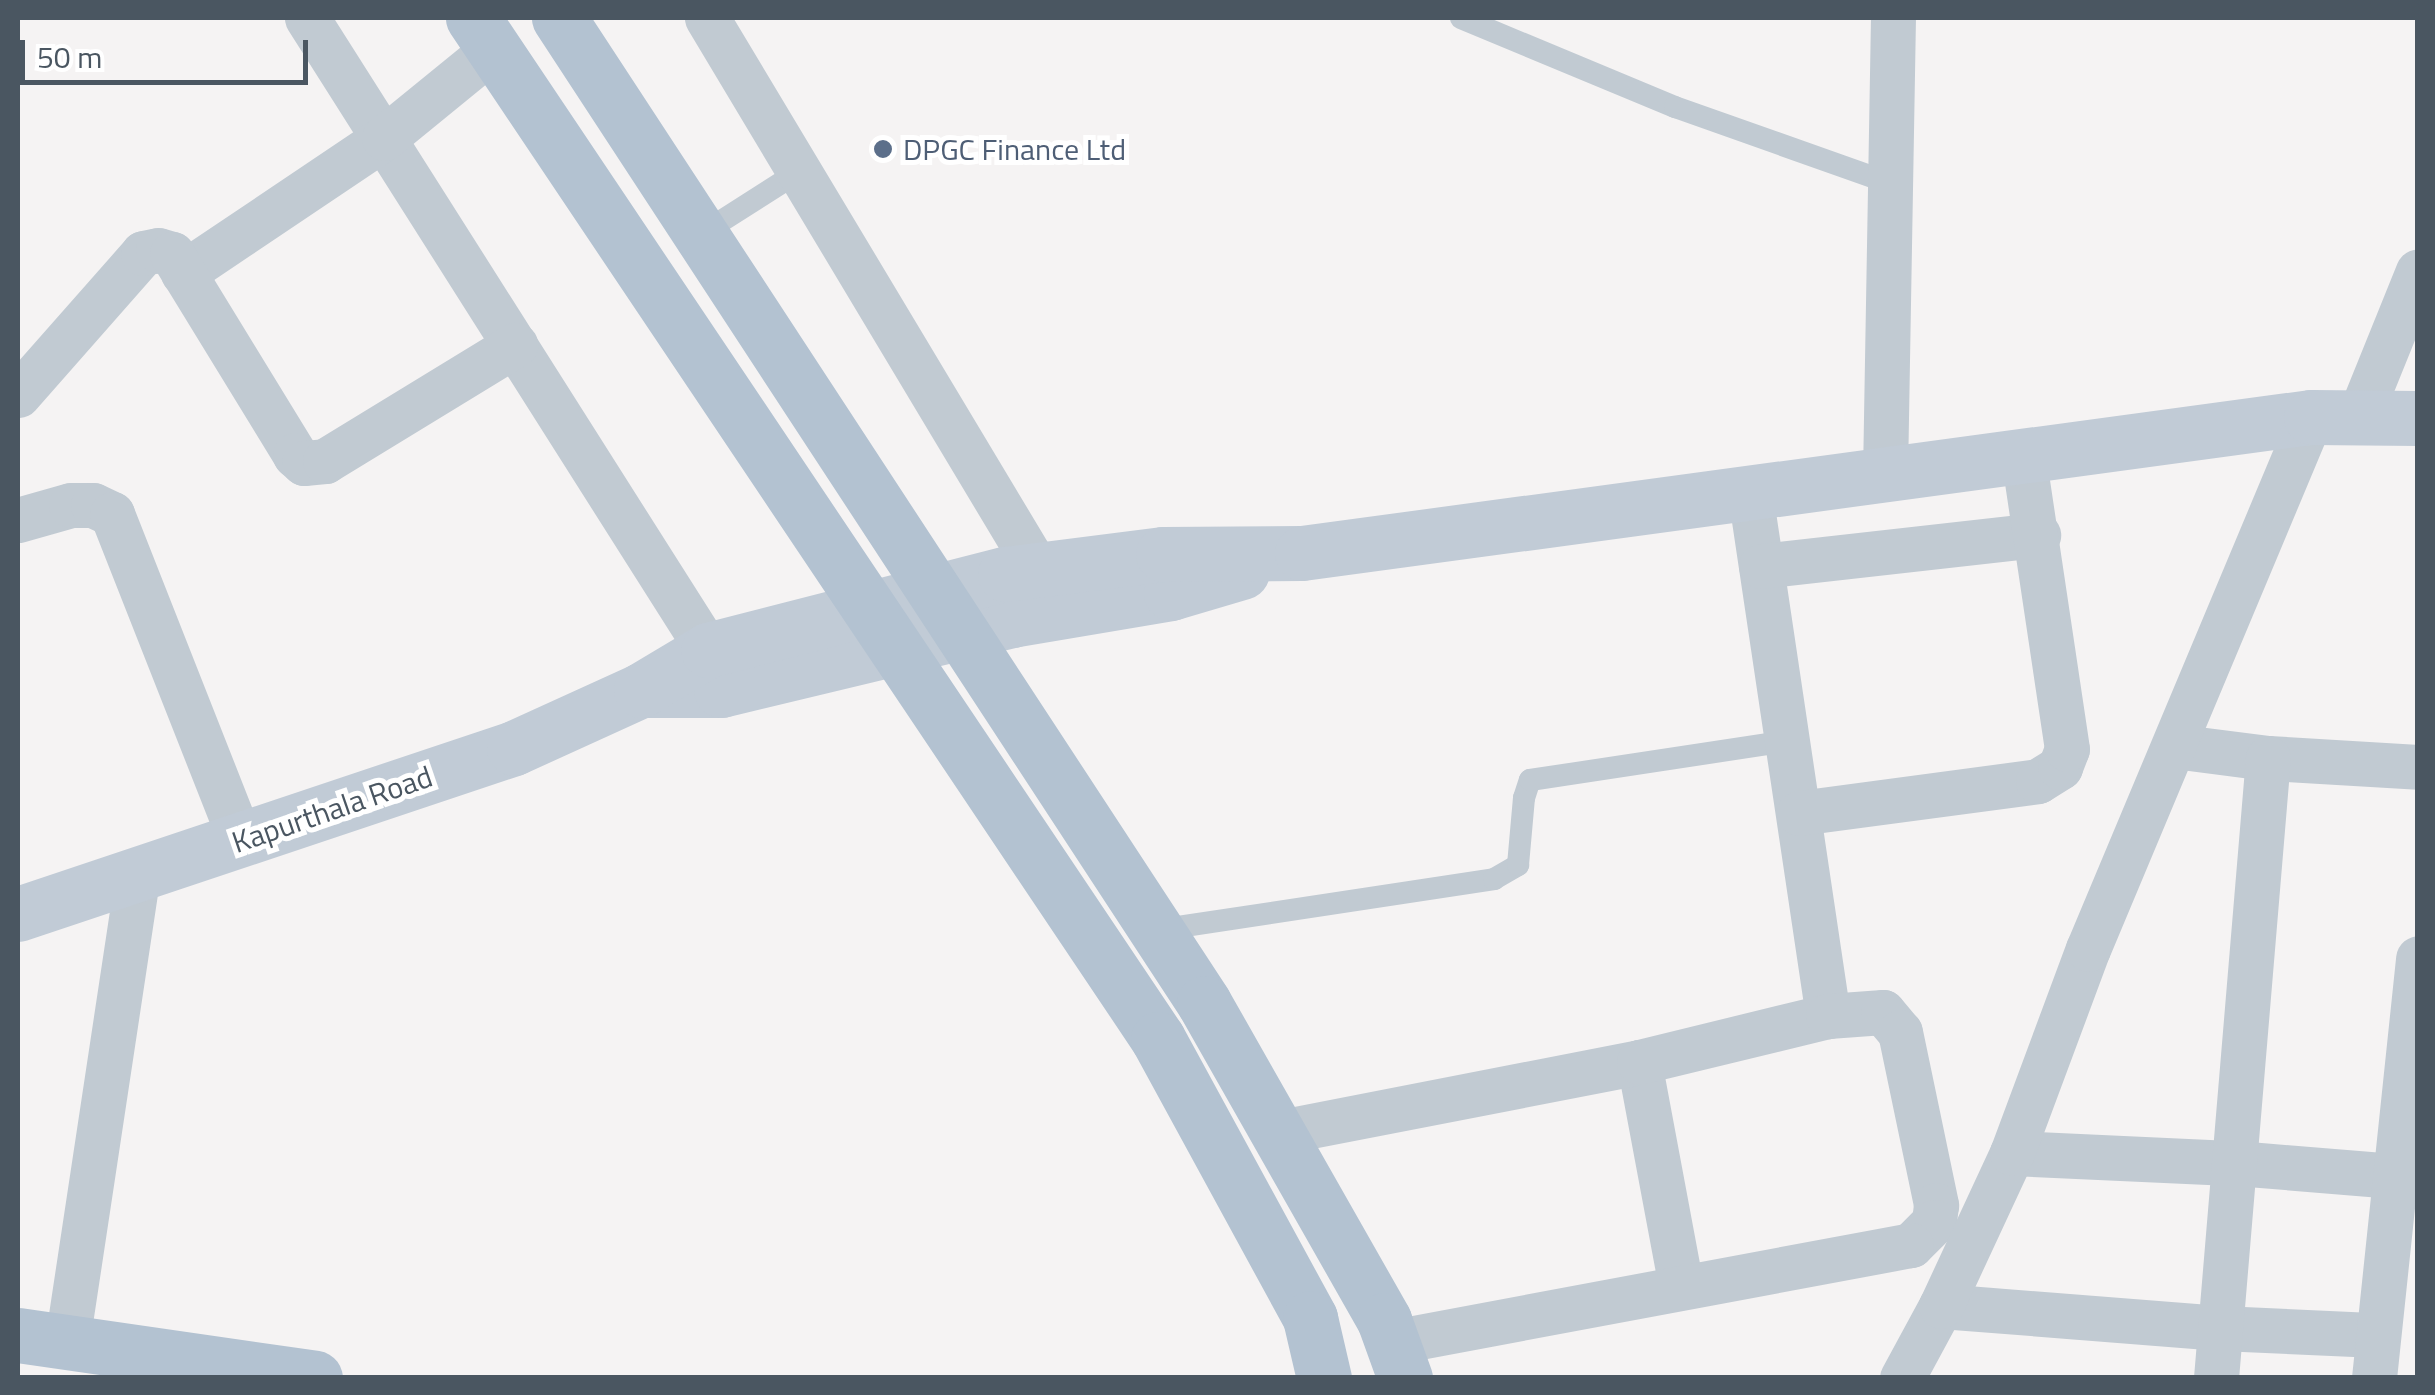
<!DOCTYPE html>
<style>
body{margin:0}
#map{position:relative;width:2435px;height:1395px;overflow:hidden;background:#f5f3f3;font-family:"Titillium Web",sans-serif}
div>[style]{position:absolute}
.service>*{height:22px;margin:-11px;padding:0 11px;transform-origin:11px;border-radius:11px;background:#c1cad2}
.minor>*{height:45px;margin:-22.5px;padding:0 22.5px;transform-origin:22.5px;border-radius:22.5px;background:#c1cad2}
.secondary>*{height:55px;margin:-27.5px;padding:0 27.5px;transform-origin:27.5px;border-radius:27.5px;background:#c1cbd6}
.primary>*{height:55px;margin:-27.5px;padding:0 27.5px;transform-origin:27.5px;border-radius:27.5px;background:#b3c2d1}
.dots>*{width:28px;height:28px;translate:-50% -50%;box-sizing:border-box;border:5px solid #fff;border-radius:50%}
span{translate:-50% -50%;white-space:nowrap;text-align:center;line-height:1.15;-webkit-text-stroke:10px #fff;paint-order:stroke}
.service-label{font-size:30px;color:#4e5e75}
.left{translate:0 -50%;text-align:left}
.street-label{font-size:30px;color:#4a5661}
.frame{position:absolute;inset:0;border:20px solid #4a5661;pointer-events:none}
.scale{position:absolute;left:20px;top:40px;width:288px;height:45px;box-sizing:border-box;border:5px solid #4a5661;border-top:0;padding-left:12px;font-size:30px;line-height:35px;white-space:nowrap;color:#4a5661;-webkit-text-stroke:8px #fff;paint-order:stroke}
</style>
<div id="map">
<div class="service">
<i style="left:1461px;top:18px;width:232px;rotate:22.6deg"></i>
<i style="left:1675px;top:107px;width:228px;rotate:19.5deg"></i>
<i style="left:701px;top:234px;width:117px;rotate:-32.5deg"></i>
<i style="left:1158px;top:930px;width:340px;rotate:-8.6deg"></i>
<i style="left:1494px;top:879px;width:28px;rotate:-30deg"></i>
<i style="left:1518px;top:865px;width:67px;rotate:-84.9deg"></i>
<i style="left:1524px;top:798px;width:19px;rotate:-72deg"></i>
<i style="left:1530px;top:780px;width:261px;rotate:-8.6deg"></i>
</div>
<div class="minor">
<i style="left:307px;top:18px;width:748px;rotate:57.61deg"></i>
<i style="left:707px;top:18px;width:644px;rotate:59.05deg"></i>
<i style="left:183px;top:273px;width:242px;rotate:-33.9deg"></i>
<i style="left:384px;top:138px;width:139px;rotate:-39.2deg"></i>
<i style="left:18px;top:395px;width:189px;rotate:-48.6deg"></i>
<i style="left:143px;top:253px;width:15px;rotate:-11deg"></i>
<i style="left:158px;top:250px;width:15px;rotate:16deg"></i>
<i style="left:172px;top:254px;width:236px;rotate:58.5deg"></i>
<i style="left:295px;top:455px;width:12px;rotate:42deg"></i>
<i style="left:304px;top:463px;width:21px;rotate:-5deg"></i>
<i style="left:325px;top:461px;width:223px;rotate:-31.4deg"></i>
<i style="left:2359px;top:417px;width:157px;rotate:-68deg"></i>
<i style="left:1885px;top:475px;width:457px;rotate:-89deg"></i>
<i style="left:1750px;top:493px;width:529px;rotate:81.52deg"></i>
<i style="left:18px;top:520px;width:55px;rotate:-15.8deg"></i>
<i style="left:71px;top:505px;width:22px"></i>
<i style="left:93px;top:505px;width:21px;rotate:25deg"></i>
<i style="left:112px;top:514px;width:352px;rotate:68.5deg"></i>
<i style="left:1761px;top:566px;width:279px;rotate:-6.4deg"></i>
<i style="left:2174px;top:746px;width:95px;rotate:7.3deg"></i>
<i style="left:2268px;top:758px;width:150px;rotate:3.4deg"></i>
<i style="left:1799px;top:813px;width:241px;rotate:-7.6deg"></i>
<i style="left:2038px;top:781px;width:26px;rotate:-32deg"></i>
<i style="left:2060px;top:767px;width:19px;rotate:-69deg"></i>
<i style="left:2067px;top:749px;width:296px;rotate:-98.5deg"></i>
<i style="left:1639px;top:1062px;width:228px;rotate:79.4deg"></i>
<i style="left:1280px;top:1132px;width:366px;rotate:-11deg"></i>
<i style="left:1639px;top:1062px;width:195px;rotate:-13.7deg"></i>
<i style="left:1828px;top:1016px;width:55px;rotate:-4.2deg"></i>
<i style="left:1883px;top:1012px;width:26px;rotate:50deg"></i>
<i style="left:1900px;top:1032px;width:177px;rotate:78.2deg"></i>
<i style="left:1936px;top:1205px;width:17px;rotate:97deg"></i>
<i style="left:1934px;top:1222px;width:33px;rotate:135deg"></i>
<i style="left:1911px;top:1245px;width:528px;rotate:169.41deg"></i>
<i style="left:2012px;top:1153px;width:224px;rotate:2.6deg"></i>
<i style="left:2236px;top:1163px;width:183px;rotate:4.7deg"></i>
<i style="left:1941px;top:1306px;width:280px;rotate:4.5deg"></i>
<i style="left:2220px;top:1328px;width:157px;rotate:2.6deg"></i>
<i style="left:67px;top:1342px;width:476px;rotate:-81.4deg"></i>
<i style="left:1902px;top:1378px;width:82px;rotate:-61.6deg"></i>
<i style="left:1941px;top:1306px;width:169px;rotate:-65.1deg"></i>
<i style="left:2012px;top:1153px;width:218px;rotate:-69.6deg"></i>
<i style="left:2088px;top:949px;width:577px;rotate:-67.26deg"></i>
<i style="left:2216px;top:1378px;width:622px;rotate:-85.21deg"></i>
<i style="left:2374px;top:1378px;width:422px;rotate:-84deg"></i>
</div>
<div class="secondary">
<i style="left:642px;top:690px;width:79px"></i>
<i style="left:721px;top:690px;width:299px;rotate:-13.5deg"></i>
<i style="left:1012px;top:620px;width:161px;rotate:-9.6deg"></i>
<i style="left:1171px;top:593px;width:74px;rotate:-16.5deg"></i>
<i style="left:18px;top:914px;width:523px;rotate:-18.5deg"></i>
<i style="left:514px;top:748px;width:140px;rotate:-24.5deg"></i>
<i style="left:641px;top:690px;width:78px;rotate:-30.8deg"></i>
<i style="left:708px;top:650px;width:307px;rotate:-14.4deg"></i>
<i style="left:1005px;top:574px;width:159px;rotate:-7.2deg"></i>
<i style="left:1163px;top:554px;width:139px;rotate:-0.4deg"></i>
<i style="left:1302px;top:553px;width:1018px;rotate:-7.68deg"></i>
<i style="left:2311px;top:417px;width:107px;rotate:0.5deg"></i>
</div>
<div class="primary">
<i style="left:473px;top:18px;width:1229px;rotate:56.14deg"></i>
<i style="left:1158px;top:1039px;width:318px;rotate:61.4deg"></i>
<i style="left:1310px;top:1318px;width:62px;rotate:76.9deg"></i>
<i style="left:559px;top:18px;width:1177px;rotate:56.78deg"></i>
<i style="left:1204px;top:1003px;width:365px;rotate:60.4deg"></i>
<i style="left:1384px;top:1320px;width:62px;rotate:70.1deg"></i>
<i style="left:18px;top:1335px;width:300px;rotate:8.2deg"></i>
</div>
<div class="dots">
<i style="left:883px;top:149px;background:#5c6f8a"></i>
</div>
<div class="service-label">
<span class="left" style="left:903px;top:149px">DPGC Finance Ltd</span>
</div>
<div class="street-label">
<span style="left:332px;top:809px;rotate:-19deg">Kapurthala Road</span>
</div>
<div class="frame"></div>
<div class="scale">50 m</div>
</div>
